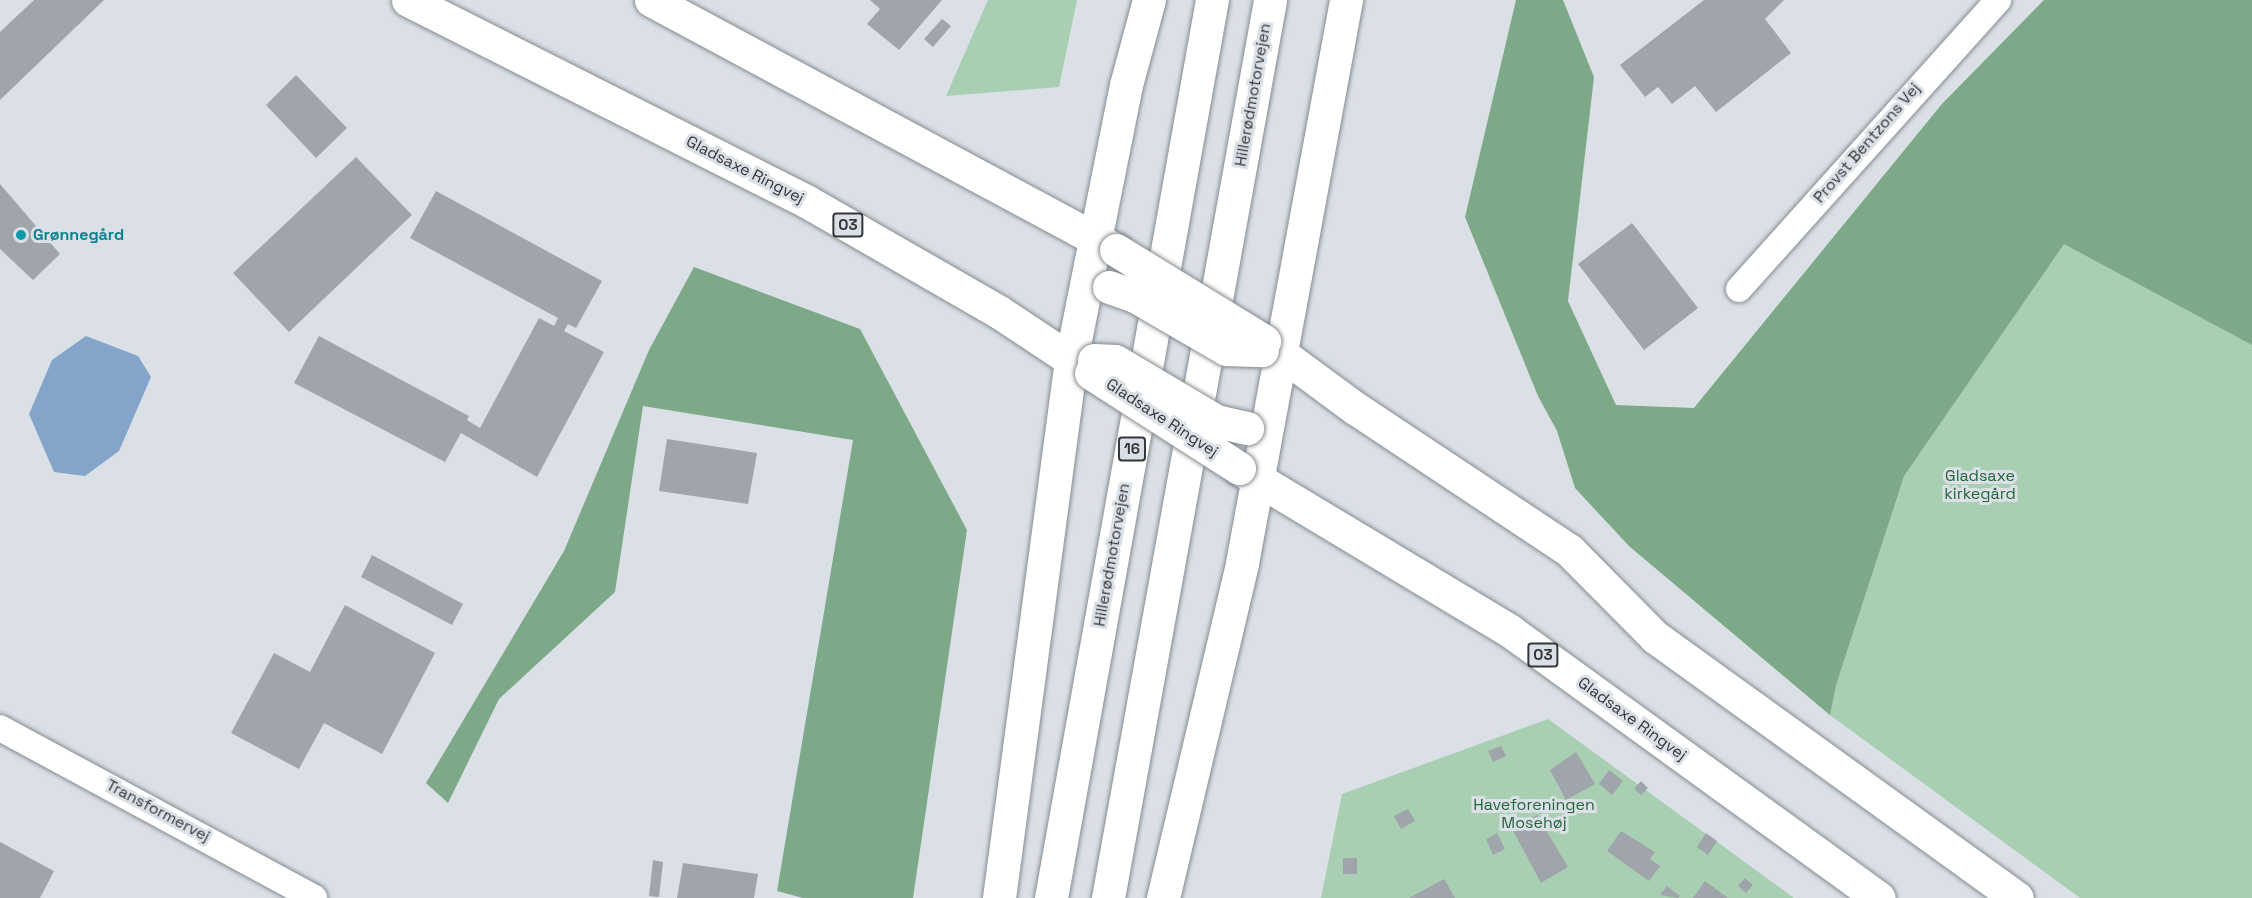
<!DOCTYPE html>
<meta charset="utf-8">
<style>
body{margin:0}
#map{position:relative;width:2252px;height:898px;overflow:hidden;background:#dae0e6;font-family:"Space Grotesk",sans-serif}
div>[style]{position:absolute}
.green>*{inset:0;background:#a9cfb2}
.forest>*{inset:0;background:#7ea989}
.water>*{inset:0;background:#84a4ca}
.building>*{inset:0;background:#9fa5aa}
.roads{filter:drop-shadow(0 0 2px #858b90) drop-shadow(0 0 2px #858b90)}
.minor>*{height:26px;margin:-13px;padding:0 13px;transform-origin:13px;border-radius:13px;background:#fff}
.primary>*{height:33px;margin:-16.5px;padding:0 16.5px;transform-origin:16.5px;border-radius:16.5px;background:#fff}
.motorway>*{height:33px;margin:-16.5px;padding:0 16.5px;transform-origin:16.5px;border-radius:16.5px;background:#fff}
.bridges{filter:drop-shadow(0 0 2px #858b90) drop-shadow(0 0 2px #858b90)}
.primary-bridge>*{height:33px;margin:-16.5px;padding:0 16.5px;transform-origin:16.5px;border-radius:16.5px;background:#fff}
.motorway-bridge>*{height:33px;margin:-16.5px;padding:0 16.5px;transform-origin:16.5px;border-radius:16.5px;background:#fff}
.dots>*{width:16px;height:16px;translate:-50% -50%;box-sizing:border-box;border:3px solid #dae0e6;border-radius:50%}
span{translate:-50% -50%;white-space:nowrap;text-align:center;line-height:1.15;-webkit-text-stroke:6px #dae0e6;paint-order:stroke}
.shield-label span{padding:2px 4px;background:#dae0e6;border:2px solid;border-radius:4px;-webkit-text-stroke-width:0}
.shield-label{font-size:15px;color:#343739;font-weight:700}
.street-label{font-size:16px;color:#343739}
.culture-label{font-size:16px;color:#0d838f;font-weight:700}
.left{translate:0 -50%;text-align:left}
.park-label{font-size:16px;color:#24653b}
</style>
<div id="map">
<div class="green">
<i style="clip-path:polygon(988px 0,1077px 0,1059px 87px,946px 96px)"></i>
<i style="clip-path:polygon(2044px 0,2252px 0,2252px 898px,2080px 898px,1830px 715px,1629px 546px,1694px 408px,1942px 104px)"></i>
<i style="clip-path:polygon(1548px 719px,1794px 898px,1321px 898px,1342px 794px)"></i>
</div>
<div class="forest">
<i style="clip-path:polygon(1516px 0,1563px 0,1594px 77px,1568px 301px,1616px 405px,1694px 408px,1942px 104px,2044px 0,2252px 0,2252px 345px,2064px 244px,1904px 476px,1836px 685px,1830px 715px,1629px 546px,1575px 488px,1557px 431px,1538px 396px,1465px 217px)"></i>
<i style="clip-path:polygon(694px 267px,860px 329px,967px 530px,913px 898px,803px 898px,777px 891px,853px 440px,643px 406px,615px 592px,499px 699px,448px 803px,426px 783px,564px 551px,649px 350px)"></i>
</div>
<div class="water">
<i style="clip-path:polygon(86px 336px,138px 356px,151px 377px,119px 451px,85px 476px,54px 472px,29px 414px,52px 360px)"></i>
</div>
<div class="building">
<i style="clip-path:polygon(34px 0,104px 0,0 100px,0 32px)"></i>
<i style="clip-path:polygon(870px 0,942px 0,899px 50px,867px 24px,880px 9px)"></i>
<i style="clip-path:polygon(1704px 0,1784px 0,1765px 19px,1791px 53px,1716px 112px,1695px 86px,1672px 104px,1658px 87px,1645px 97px,1620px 65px)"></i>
<i style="clip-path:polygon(942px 19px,951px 26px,933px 47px,924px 39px)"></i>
<i style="clip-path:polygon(296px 75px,347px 128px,316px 158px,266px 105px)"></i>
<i style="clip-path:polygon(356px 157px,412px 215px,289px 332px,233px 273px)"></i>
<i style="clip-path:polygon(0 184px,60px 254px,33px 280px,0 249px)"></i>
<i style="clip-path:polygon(436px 191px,602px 281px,576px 328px,568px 324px,564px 331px,604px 352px,537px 477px,461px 433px,445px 462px,294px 383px,319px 336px,469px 416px,467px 420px,480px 428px,539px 318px,554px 326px,558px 318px,410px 238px)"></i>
<i style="clip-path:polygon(1632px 223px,1698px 308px,1644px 350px,1578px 264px)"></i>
<i style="clip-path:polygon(667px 439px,757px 453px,748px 504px,659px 491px)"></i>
<i style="clip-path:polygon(372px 555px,463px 604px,452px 625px,361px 577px)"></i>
<i style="clip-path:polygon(345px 605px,435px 653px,382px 754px,324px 723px,299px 769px,231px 733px,274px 653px,310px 672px)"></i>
<i style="clip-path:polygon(1501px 746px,1506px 756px,1493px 762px,1488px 751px)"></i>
<i style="clip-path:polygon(1576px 752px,1595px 784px,1566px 800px,1550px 770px)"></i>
<i style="clip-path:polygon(1609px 770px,1623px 781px,1612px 795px,1599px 784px)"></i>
<i style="clip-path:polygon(1641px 781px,1648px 788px,1641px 795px,1634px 789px)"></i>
<i style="clip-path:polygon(1408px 809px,1415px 821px,1401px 829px,1394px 816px)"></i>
<i style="clip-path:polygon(1537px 815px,1568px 867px,1541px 883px,1512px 829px)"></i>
<i style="clip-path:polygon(1621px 831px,1655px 852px,1650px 859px,1660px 866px,1649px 881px,1607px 851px)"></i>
<i style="clip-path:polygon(1497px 833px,1505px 849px,1493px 855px,1486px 839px)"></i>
<i style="clip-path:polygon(1706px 833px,1717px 841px,1708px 855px,1697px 847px)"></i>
<i style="clip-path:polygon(0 842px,54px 871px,40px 898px,0 898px)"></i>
<i style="clip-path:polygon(1343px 858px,1357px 858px,1357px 874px,1343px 874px)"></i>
<i style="clip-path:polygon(653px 860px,663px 862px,659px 897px,649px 896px)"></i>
<i style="clip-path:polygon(683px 863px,758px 874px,754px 898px,677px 898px)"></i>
<i style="clip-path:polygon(1745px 878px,1753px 885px,1746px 893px,1738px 886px)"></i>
<i style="clip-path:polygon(1444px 879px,1455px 898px,1409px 898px)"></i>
<i style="clip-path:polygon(1705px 881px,1728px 898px,1693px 898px)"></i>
<i style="clip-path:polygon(1667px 886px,1680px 896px,1678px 898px,1660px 895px)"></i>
</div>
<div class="roads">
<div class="minor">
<i style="left:1739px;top:289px;width:388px;rotate:-48.1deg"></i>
<i style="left:0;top:728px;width:357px;rotate:28.4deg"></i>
</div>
<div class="primary">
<i style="left:408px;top:0;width:446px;rotate:26.8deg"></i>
<i style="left:806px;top:201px;width:223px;rotate:29.9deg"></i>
<i style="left:999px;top:312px;width:110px;rotate:33.5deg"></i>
<i style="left:651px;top:0;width:528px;rotate:28.26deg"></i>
<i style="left:1264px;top:341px;width:113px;rotate:36.4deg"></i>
<i style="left:1355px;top:408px;width:258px;rotate:33.6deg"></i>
<i style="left:1570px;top:551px;width:121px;rotate:45.3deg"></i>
<i style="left:1655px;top:637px;width:446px;rotate:35.8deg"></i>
<i style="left:1239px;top:468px;width:316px;rotate:31deg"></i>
<i style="left:1510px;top:631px;width:455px;rotate:35.9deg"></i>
</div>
<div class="motorway">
<i style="left:999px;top:898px;width:543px;rotate:-82.38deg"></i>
<i style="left:1071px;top:360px;width:280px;rotate:-78.7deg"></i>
<i style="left:1126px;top:85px;width:88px;rotate:-74.9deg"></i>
<i style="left:1051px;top:898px;width:912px;rotate:-79.84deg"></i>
<i style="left:1108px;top:898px;width:912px;rotate:-79.77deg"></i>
<i style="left:1163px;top:898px;width:344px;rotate:-76.7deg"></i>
<i style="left:1242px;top:563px;width:573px;rotate:-79.53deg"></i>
</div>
</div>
<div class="bridges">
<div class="primary-bridge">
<i style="left:1116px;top:250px;width:174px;rotate:31.6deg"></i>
<i style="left:1091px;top:373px;width:176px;rotate:32.7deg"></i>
</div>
<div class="motorway-bridge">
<i style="left:1109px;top:287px;width:28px;rotate:19deg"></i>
<i style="left:1135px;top:296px;width:105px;rotate:30.2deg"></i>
<i style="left:1226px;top:349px;width:36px;rotate:2deg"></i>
<i style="left:1094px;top:360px;width:21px;rotate:3deg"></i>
<i style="left:1115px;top:361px;width:117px;rotate:30.7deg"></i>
<i style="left:1216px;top:421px;width:32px;rotate:13deg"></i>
</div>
</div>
<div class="dots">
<i style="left:21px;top:235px;background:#0f9aa8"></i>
</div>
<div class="shield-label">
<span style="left:848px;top:225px">O3</span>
<span style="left:1132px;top:449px">16</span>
<span style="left:1543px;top:655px">O3</span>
</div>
<div class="street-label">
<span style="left:1253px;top:95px;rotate:-80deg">Hillerødmotorvejen</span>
<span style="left:1867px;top:143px;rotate:-49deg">Provst Bentzons Vej</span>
<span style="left:745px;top:170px;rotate:27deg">Gladsaxe Ringvej</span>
<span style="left:1162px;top:418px;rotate:33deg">Gladsaxe Ringvej</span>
<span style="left:1112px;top:555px;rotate:-80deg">Hillerødmotorvejen</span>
<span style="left:1632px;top:719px;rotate:36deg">Gladsaxe Ringvej</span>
<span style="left:158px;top:811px;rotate:28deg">Transformervej</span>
</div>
<div class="culture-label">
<span class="left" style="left:33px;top:235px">Grønnegård</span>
</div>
<div class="park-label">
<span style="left:1980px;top:485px">Gladsaxe<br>kirkegård</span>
<span style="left:1534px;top:814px">Haveforeningen<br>Mosehøj</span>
</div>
</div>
